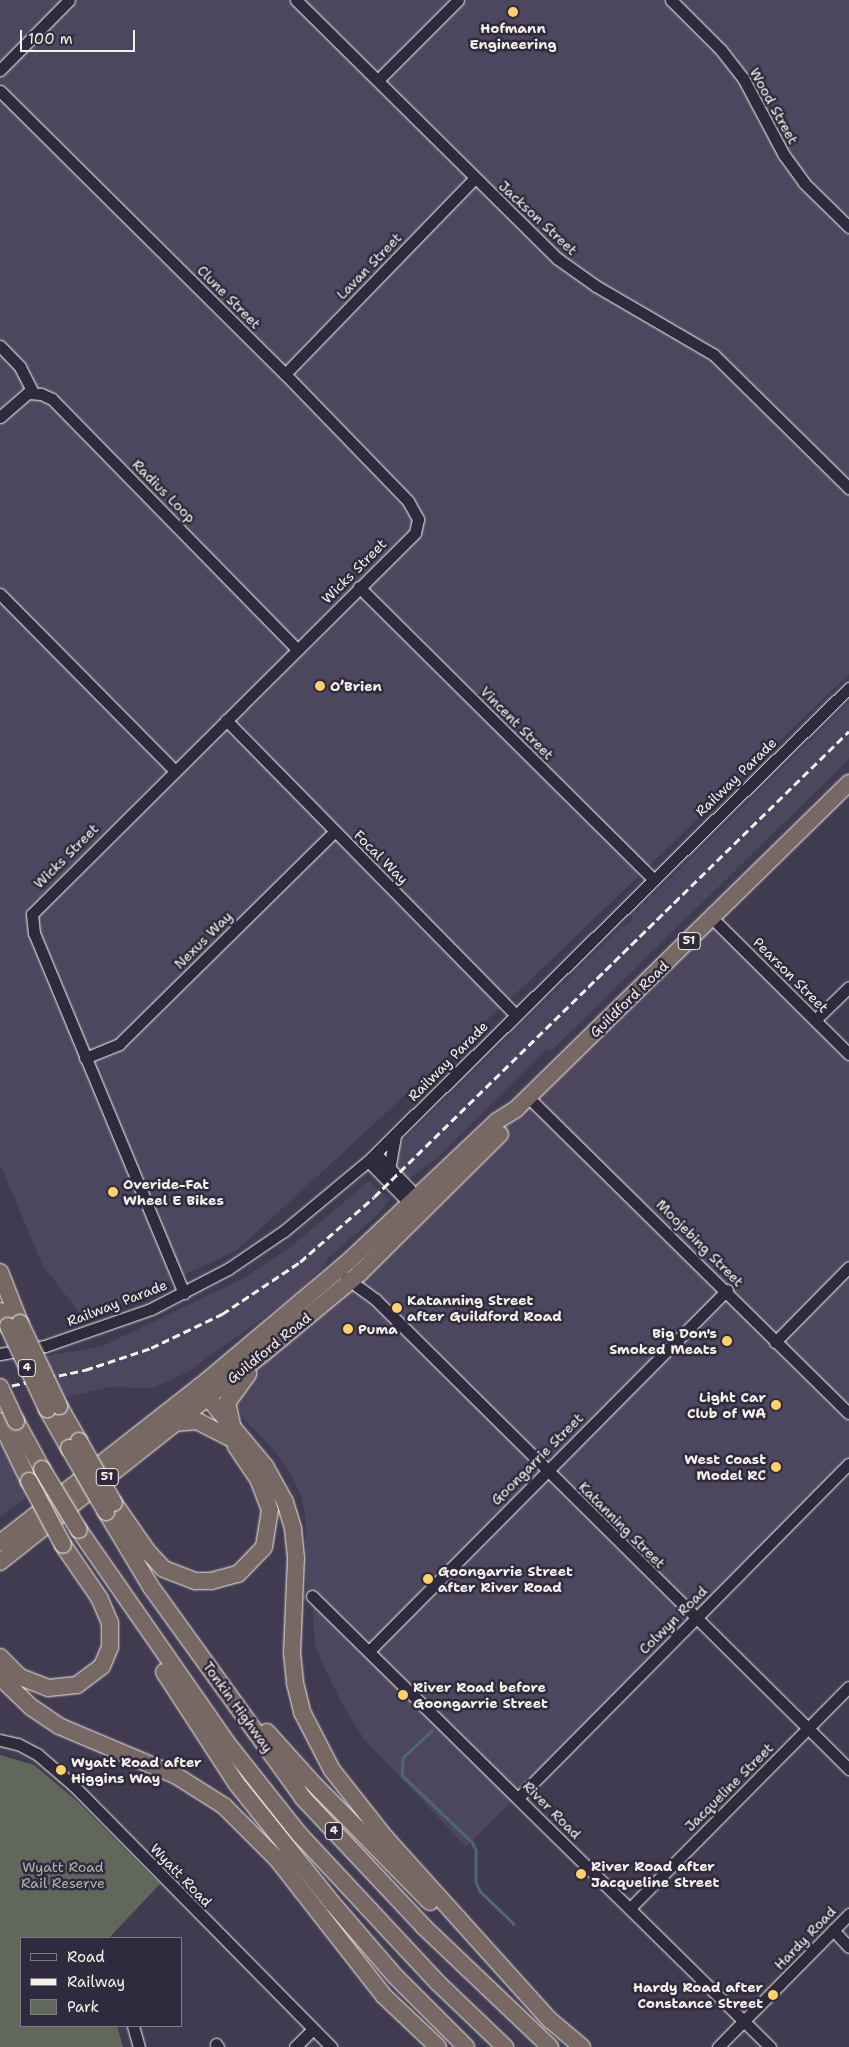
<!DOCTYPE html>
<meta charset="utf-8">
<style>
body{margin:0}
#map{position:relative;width:849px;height:2047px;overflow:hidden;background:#403b51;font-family:"Shantell Sans",sans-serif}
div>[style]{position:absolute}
.built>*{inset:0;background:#4c475f}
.green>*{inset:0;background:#61685b}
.stream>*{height:2.5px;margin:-1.25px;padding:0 1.25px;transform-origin:1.25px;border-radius:1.25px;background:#4e6677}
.roads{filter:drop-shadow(0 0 1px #f4f1e8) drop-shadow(0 0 1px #f4f1e8)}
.minor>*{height:11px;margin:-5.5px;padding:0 5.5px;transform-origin:5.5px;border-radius:5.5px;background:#2f2a3d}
.highway>*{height:16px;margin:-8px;padding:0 8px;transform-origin:8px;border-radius:8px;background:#776864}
.rail>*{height:2.5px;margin-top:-1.25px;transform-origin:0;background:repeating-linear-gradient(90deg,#f4f1e8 0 8px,transparent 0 12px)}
.bridges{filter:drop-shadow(0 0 1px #f4f1e8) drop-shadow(0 0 1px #f4f1e8)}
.highway-bridge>*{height:16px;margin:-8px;padding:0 8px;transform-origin:8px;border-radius:8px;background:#776864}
.dots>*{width:14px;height:14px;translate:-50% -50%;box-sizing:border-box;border:2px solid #2f2a3d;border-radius:50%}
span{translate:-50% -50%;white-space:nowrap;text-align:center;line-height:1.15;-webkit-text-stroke:5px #2f2a3d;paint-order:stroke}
.shield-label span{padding:1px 4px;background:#2f2a3d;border:1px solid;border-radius:4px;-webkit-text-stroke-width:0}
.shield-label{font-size:12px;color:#f4f1e8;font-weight:700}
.poi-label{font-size:14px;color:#f4f1e8;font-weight:700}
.left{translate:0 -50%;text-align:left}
.right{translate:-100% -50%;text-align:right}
.street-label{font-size:14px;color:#f4f1e8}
.park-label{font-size:14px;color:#b2b3a9}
.legend{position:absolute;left:20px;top:1937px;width:162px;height:90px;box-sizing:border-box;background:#2f2a3d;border:1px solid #7e7a81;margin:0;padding:6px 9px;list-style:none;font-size:15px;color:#f4f1e8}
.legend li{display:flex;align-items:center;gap:10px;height:25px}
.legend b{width:25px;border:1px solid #7e7a81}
.scale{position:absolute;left:20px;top:30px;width:115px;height:22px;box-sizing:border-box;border:2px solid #f4f1e8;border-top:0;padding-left:6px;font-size:15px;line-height:18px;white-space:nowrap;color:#f4f1e8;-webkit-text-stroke:4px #2f2a3d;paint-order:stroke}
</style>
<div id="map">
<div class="built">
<i style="clip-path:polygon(0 0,849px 0,849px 674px,526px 984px,236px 1251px,85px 1320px,43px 1266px,0 1164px)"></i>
<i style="clip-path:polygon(849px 702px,849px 759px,551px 1051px,547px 1049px,435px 1160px,407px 1180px,394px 1168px,397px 1146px,622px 926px,631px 922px,632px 916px)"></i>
<i style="clip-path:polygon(712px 918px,849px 1054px,849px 1464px,466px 1847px,364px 1739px,341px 1702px,315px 1647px,312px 1596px,306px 1590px,306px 1521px,301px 1496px,289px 1471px,269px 1444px,244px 1420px,236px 1403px,265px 1352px,505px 1128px,516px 1109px)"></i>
<i style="clip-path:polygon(369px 1181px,389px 1200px,378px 1214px,324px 1262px,326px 1264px,298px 1292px,248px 1329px,186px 1373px,153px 1388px,109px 1387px,64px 1398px,44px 1356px,101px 1347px,244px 1278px,293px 1245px)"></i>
<i style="clip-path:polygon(0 1414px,36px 1489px,0 1518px)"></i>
</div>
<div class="green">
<i style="clip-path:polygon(0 1755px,34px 1765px,79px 1803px,160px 1884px,109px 1938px,21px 1938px,21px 2026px,117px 2026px,123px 2047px,0 2047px)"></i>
</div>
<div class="stream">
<i style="left:432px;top:1731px;width:40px;rotate:137deg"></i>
<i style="left:403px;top:1758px;width:17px;rotate:93deg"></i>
<i style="left:402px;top:1775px;width:97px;rotate:43.7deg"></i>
<i style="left:472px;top:1842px;width:9px;rotate:63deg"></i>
<i style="left:476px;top:1850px;width:32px;rotate:90deg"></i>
<i style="left:476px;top:1882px;width:10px;rotate:66deg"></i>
<i style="left:480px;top:1891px;width:47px;rotate:44.1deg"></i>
</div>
<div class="roads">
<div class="minor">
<i style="left:296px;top:0;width:368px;rotate:44.7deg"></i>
<i style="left:558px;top:259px;width:47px;rotate:35.4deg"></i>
<i style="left:596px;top:286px;width:137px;rotate:30.3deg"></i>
<i style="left:714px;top:355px;width:190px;rotate:44.6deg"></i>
<i style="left:671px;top:0;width:71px;rotate:45deg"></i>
<i style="left:721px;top:50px;width:36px;rotate:52deg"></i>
<i style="left:743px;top:78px;width:87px;rotate:62deg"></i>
<i style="left:784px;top:155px;width:34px;rotate:54deg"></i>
<i style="left:804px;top:183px;width:63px;rotate:44.4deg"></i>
<i style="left:0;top:70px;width:98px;rotate:-45.4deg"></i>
<i style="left:378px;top:80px;width:113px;rotate:-45deg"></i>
<i style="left:0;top:91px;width:402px;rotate:44.8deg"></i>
<i style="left:285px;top:374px;width:177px;rotate:45.9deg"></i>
<i style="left:408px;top:501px;width:21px;rotate:61deg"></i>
<i style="left:418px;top:519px;width:14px;rotate:102deg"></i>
<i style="left:415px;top:533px;width:540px;rotate:135.15deg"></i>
<i style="left:32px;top:914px;width:19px;rotate:84deg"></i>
<i style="left:34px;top:933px;width:390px;rotate:67.4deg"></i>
<i style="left:0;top:346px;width:29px;rotate:46deg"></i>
<i style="left:20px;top:367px;width:28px;rotate:63deg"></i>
<i style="left:285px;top:374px;width:272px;rotate:-45.9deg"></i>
<i style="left:0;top:417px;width:37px;rotate:-41deg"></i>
<i style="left:28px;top:393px;width:13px;rotate:4deg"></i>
<i style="left:41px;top:394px;width:12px;rotate:24deg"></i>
<i style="left:52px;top:399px;width:350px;rotate:45.6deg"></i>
<i style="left:359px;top:587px;width:414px;rotate:44.8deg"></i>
<i style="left:0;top:594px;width:247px;rotate:45.3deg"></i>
<i style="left:226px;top:720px;width:414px;rotate:45.5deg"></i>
<i style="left:712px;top:918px;width:193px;rotate:44.8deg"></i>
<i style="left:815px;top:1020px;width:47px;rotate:-44.1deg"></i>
<i style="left:85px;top:1058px;width:37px;rotate:-22deg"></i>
<i style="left:119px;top:1044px;width:303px;rotate:-44.6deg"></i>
<i style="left:528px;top:1097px;width:450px;rotate:44.6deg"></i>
<i style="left:376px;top:1154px;width:66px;rotate:46.2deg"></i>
<i style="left:368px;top:1161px;width:66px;rotate:45.6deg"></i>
<i style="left:389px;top:1170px;width:34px;rotate:-80deg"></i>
<i style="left:346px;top:1278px;width:36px;rotate:36deg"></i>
<i style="left:375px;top:1299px;width:668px;rotate:44.76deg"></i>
<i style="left:775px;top:1342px;width:105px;rotate:-45.4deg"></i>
<i style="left:0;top:1354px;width:46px;rotate:-10.1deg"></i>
<i style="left:45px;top:1346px;width:112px;rotate:-19.2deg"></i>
<i style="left:151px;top:1309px;width:87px;rotate:-27.5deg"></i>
<i style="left:228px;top:1269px;width:68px;rotate:-34.2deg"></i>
<i style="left:284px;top:1231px;width:109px;rotate:-39.8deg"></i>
<i style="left:368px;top:1161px;width:675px;rotate:-44.52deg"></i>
<i style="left:312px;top:1596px;width:643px;rotate:44.56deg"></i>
<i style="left:370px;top:1650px;width:507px;rotate:-45.24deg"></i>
<i style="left:0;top:1740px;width:18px;rotate:13deg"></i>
<i style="left:18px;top:1744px;width:21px;rotate:28deg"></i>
<i style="left:37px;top:1754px;width:48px;rotate:40.7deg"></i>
<i style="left:73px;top:1785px;width:368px;rotate:45.4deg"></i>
<i style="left:519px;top:1797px;width:469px;rotate:-45.3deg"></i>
<i style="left:630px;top:1908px;width:311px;rotate:-45.3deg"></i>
<i style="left:833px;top:1930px;width:23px;rotate:47deg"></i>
<i style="left:133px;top:2026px;width:22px;rotate:74deg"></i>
<i style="left:216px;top:2044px;width:4px;rotate:56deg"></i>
<i style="left:295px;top:2047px;width:25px;rotate:-45deg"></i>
<i style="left:718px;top:2047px;width:187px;rotate:-45.4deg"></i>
</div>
<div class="highway">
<i style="left:0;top:1272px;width:55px;rotate:68.6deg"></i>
<i style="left:0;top:1311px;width:17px;rotate:62deg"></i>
<i style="left:199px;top:1387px;width:103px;rotate:50.1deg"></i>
<i style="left:265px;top:1466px;width:41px;rotate:60.9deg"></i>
<i style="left:285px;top:1502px;width:28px;rotate:73deg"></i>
<i style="left:293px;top:1529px;width:29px;rotate:84deg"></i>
<i style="left:296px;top:1558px;width:95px;rotate:92.4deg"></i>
<i style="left:292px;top:1653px;width:30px;rotate:84deg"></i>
<i style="left:295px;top:1683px;width:30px;rotate:76deg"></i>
<i style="left:302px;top:1712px;width:65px;rotate:62.7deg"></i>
<i style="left:332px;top:1770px;width:85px;rotate:51.7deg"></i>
<i style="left:385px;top:1837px;width:246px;rotate:48deg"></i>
<i style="left:550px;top:2020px;width:42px;rotate:40.2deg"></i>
<i style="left:59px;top:1406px;width:40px;rotate:60.3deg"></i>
<i style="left:47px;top:1409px;width:45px;rotate:60.6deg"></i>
<i style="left:0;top:1421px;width:67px;rotate:64.2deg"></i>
<i style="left:16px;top:1421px;width:55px;rotate:61.6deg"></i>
<i style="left:175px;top:1423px;width:22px;rotate:-5deg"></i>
<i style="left:197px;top:1421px;width:37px;rotate:27deg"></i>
<i style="left:232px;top:1424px;width:22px;rotate:-103deg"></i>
<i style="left:227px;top:1403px;width:36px;rotate:-54deg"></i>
<i style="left:114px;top:1503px;width:60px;rotate:55.2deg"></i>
<i style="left:148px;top:1552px;width:23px;rotate:47deg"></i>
<i style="left:164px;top:1569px;width:34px;rotate:21deg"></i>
<i style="left:196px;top:1581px;width:15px"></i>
<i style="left:211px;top:1581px;width:28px;rotate:-15deg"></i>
<i style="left:238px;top:1574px;width:37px;rotate:-46deg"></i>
<i style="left:264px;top:1547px;width:37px;rotate:-81deg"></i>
<i style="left:270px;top:1510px;width:33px;rotate:-111deg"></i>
<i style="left:258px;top:1479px;width:40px;rotate:-124deg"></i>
<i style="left:106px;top:1512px;width:87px;rotate:59deg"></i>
<i style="left:151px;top:1587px;width:260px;rotate:54.2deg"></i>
<i style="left:303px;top:1798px;width:177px;rotate:46.8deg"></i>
<i style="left:424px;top:1927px;width:174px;rotate:43.6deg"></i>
<i style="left:79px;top:1530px;width:259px;rotate:55.2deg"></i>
<i style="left:227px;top:1743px;width:117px;rotate:51.6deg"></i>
<i style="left:300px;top:1835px;width:202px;rotate:47deg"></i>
<i style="left:438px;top:1983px;width:93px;rotate:43.7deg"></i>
<i style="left:0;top:1543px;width:266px;rotate:-38.1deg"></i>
<i style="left:209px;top:1379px;width:183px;rotate:-40.1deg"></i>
<i style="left:349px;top:1261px;width:204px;rotate:-43.4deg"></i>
<i style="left:497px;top:1121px;width:22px;rotate:-32deg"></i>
<i style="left:516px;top:1109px;width:466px;rotate:-44.4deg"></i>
<i style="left:0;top:1562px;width:338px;rotate:-38.4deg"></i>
<i style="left:265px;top:1352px;width:124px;rotate:-39.7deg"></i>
<i style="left:360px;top:1273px;width:197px;rotate:-44.8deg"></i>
<i style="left:0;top:1657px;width:28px;rotate:45deg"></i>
<i style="left:20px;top:1677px;width:30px;rotate:21deg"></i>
<i style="left:48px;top:1688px;width:29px;rotate:-6deg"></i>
<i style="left:77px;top:1685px;width:31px;rotate:-37deg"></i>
<i style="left:102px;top:1666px;width:21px;rotate:-67deg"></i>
<i style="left:110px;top:1647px;width:24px;rotate:-90deg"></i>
<i style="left:110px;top:1623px;width:26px;rotate:-113deg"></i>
<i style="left:100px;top:1599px;width:65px;rotate:-124.4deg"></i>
<i style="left:164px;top:1672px;width:132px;rotate:57deg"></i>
<i style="left:236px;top:1783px;width:155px;rotate:51.3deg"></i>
<i style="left:333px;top:1904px;width:95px;rotate:49.3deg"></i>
<i style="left:395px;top:1976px;width:100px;rotate:45deg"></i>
<i style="left:0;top:1677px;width:43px;rotate:44.1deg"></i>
<i style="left:31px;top:1707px;width:34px;rotate:34deg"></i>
<i style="left:59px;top:1726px;width:126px;rotate:22.9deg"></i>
<i style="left:175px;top:1775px;width:58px;rotate:32.3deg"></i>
<i style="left:224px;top:1806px;width:75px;rotate:45deg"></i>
<i style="left:277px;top:1859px;width:174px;rotate:52deg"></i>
<i style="left:384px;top:1996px;width:74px;rotate:43.4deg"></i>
<i style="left:267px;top:1732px;width:64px;rotate:48.1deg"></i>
<i style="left:310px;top:1780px;width:171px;rotate:45.5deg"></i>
</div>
</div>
<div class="rail">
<i style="left:0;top:1388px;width:87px;rotate:-12deg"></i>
<i style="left:85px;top:1370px;width:70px;rotate:-18.4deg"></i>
<i style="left:151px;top:1348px;width:79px;rotate:-25.6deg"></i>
<i style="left:222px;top:1314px;width:94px;rotate:-33.7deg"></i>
<i style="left:300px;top:1262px;width:98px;rotate:-41.3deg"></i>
<i style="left:374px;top:1197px;width:665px;rotate:-44.45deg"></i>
</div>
<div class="bridges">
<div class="highway-bridge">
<i style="left:20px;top:1323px;width:92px;rotate:64.8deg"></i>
<i style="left:8px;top:1326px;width:92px;rotate:64.8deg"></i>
<i style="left:0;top:1387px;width:38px;rotate:65deg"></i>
<i style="left:79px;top:1441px;width:71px;rotate:60.6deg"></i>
<i style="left:69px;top:1448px;width:74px;rotate:60deg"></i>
<i style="left:42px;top:1469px;width:71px;rotate:58.8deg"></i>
<i style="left:29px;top:1481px;width:72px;rotate:62deg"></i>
</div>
</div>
<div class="dots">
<i style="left:513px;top:12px;background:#ffd166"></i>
<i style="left:320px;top:686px;background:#ffd166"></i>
<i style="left:113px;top:1192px;background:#ffd166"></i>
<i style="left:397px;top:1308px;background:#ffd166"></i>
<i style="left:348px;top:1329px;background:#ffd166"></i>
<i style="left:727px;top:1341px;background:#ffd166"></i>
<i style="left:776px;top:1405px;background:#ffd166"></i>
<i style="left:776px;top:1467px;background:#ffd166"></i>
<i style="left:428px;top:1579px;background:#ffd166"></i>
<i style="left:403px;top:1695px;background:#ffd166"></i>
<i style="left:61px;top:1770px;background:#ffd166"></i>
<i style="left:581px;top:1874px;background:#ffd166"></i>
<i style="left:773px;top:1995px;background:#ffd166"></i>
</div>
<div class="shield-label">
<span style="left:689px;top:941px">51</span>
<span style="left:27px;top:1368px">4</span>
<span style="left:107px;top:1477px">51</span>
<span style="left:334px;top:1831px">4</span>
</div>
<div class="poi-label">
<span style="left:513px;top:36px">Hofmann<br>Engineering</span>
<span class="left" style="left:330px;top:686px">O’Brien</span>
<span class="left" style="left:123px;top:1192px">Overide-Fat<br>Wheel E Bikes</span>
<span class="left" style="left:407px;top:1308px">Katanning Street<br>after Guildford Road</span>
<span class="left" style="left:358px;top:1329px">Puma</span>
<span class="right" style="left:717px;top:1341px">Big Don's<br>Smoked Meats</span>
<span class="right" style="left:766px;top:1405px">Light Car<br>Club of WA</span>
<span class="right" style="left:766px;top:1467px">West Coast<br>Model RC</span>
<span class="left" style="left:438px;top:1579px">Goongarrie Street<br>after River Road</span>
<span class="left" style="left:413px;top:1695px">River Road before<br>Goongarrie Street</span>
<span class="left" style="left:71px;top:1770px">Wyatt Road after<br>Higgins Way</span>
<span class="left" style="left:591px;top:1874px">River Road after<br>Jacqueline Street</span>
<span class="right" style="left:763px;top:1995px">Hardy Road after<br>Constance Street</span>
</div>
<div class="street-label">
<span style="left:774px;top:106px;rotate:61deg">Wood Street</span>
<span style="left:538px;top:218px;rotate:43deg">Jackson Street</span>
<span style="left:369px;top:266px;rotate:-46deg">Lavan Street</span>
<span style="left:229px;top:297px;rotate:45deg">Clune Street</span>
<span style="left:164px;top:491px;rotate:45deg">Radius Loop</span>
<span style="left:354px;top:571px;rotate:-45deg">Wicks Street</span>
<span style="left:517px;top:723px;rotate:45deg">Vincent Street</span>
<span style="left:736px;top:777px;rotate:-44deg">Railway Parade</span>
<span style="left:66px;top:856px;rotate:-45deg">Wicks Street</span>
<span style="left:381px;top:857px;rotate:45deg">Focal Way</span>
<span style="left:203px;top:940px;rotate:-45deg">Nexus Way</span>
<span style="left:791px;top:975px;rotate:45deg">Pearson Street</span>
<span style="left:629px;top:999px;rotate:-44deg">Guildford Road</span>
<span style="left:448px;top:1061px;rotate:-45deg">Railway Parade</span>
<span style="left:700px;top:1243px;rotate:45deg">Moojebing Street</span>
<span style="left:117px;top:1303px;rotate:-21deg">Railway Parade</span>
<span style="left:269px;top:1348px;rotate:-39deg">Guildford Road</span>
<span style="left:537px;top:1459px;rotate:-45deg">Goongarrie Street</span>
<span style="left:622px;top:1525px;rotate:45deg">Katanning Street</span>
<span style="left:673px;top:1620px;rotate:-45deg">Colwyn Road</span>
<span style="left:238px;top:1707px;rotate:54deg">Tonkin Highway</span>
<span style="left:729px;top:1787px;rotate:-45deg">Jacqueline Street</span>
<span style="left:552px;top:1810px;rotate:45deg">River Road</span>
<span style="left:181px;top:1875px;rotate:46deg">Wyatt Road</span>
<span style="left:805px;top:1938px;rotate:-46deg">Hardy Road</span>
</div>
<div class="park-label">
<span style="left:63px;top:1875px">Wyatt Road<br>Rail Reserve</span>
</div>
<ul class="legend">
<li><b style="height:6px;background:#2f2a3d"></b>Road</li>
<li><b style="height:6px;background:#f4f1e8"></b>Railway</li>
<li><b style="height:14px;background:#61685b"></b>Park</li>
</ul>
<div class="scale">100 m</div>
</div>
